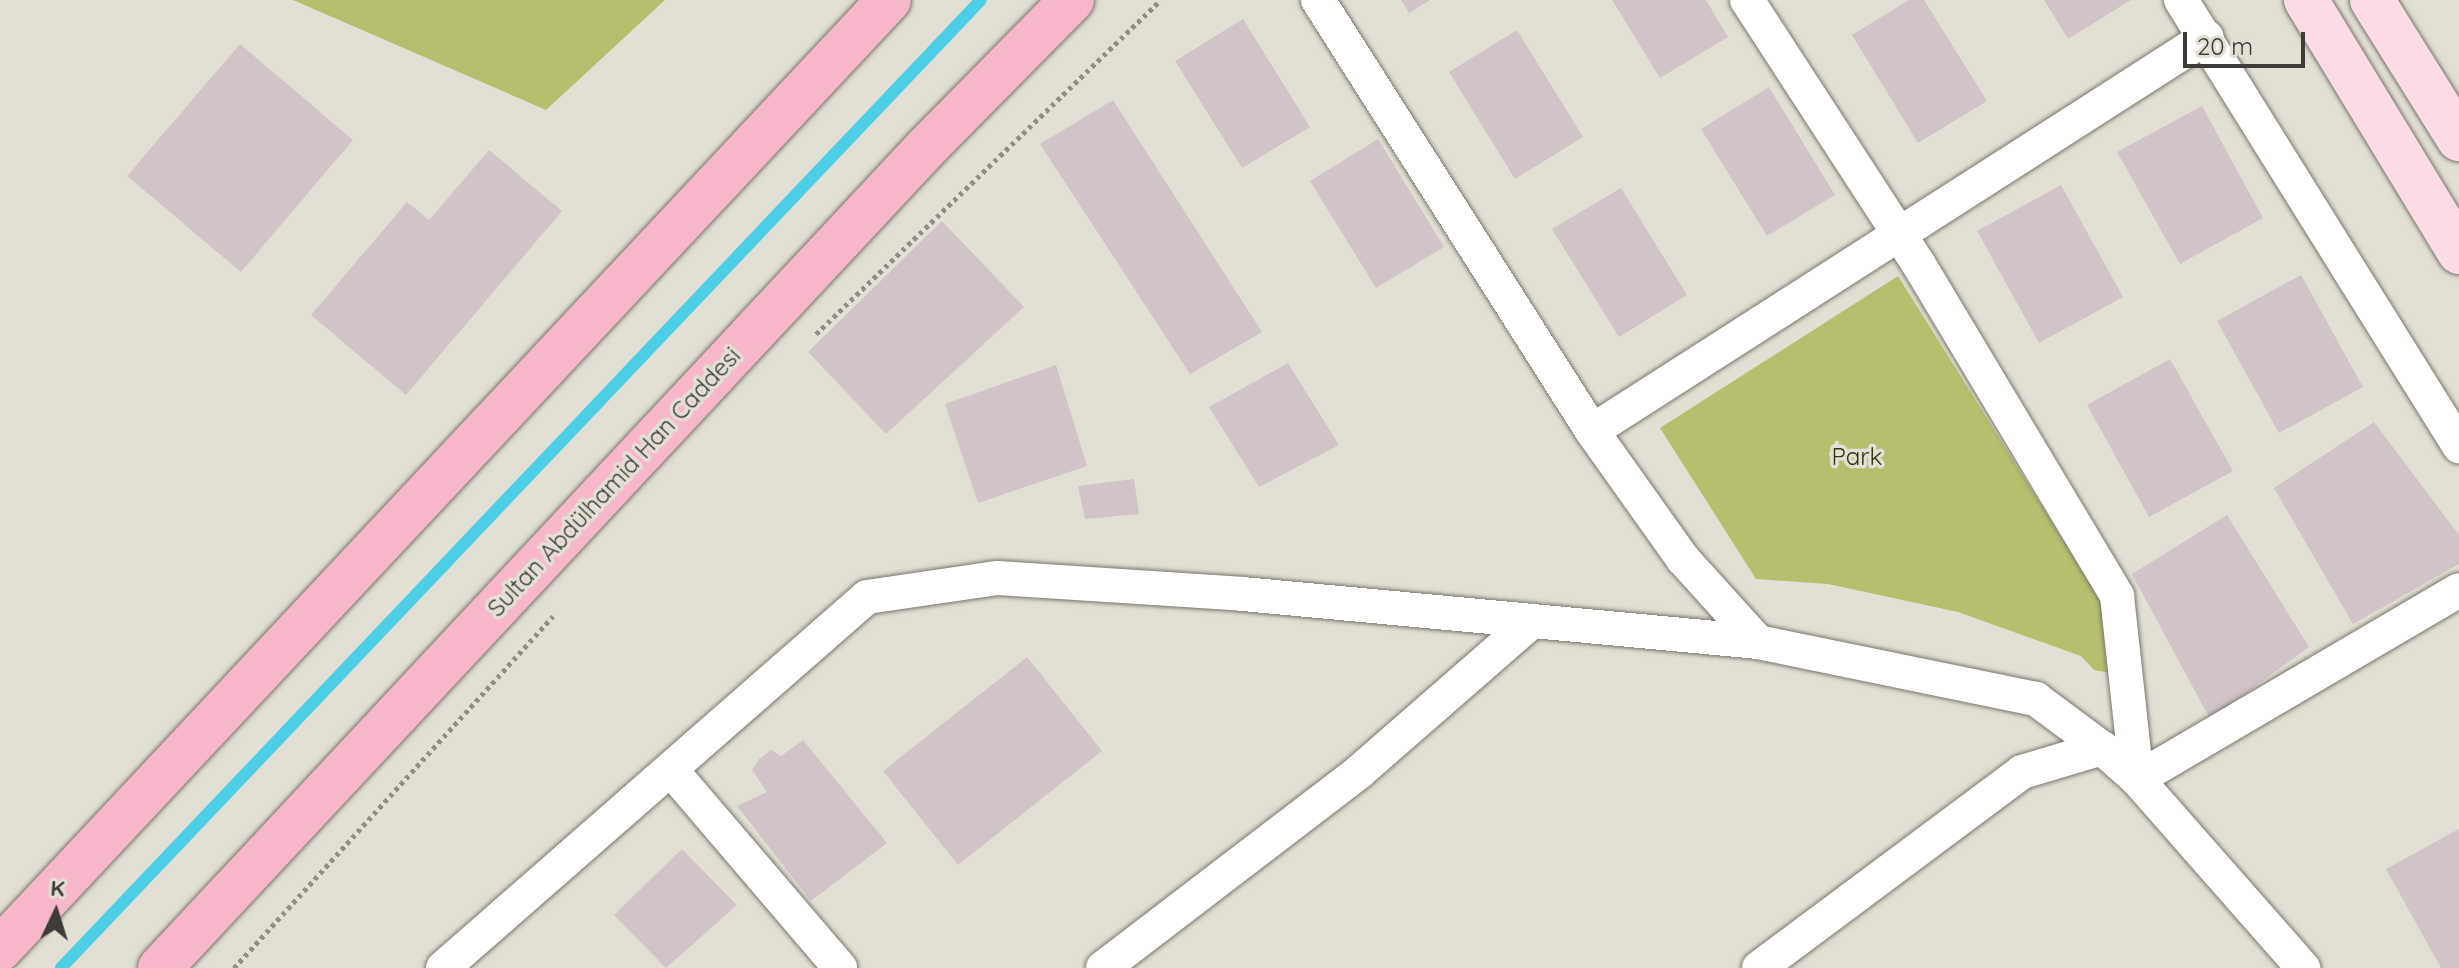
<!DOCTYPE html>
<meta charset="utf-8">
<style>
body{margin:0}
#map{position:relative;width:2459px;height:968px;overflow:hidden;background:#e2dfd4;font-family:Quicksand,sans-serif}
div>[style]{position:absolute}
.green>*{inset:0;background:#b7bf6f}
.stream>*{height:12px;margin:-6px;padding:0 6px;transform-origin:6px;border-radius:6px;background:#4ccee7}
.building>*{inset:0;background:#d1c4c8}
.path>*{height:5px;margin-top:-2.5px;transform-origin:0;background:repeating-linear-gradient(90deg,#908e86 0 4px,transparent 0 8px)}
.roads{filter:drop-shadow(0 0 2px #79766d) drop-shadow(0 0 2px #79766d)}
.minor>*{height:34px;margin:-17px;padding:0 17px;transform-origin:17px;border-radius:17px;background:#fff}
.secondary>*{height:44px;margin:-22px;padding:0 22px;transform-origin:22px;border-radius:22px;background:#fbdbe5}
.primary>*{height:44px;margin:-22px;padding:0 22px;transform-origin:22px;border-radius:22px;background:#f7b6ca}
span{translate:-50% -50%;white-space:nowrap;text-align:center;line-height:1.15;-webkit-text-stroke:7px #e2dfd4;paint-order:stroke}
.park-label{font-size:24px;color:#32350e}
.street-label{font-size:24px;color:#3e3c38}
.north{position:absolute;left:16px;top:872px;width:80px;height:80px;-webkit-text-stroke:6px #e2dfd4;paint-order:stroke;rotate:4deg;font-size:22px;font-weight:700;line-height:32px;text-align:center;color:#3e3c38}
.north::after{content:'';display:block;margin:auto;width:28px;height:36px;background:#3e3c38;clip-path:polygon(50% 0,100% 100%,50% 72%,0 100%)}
.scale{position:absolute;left:2183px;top:32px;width:122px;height:36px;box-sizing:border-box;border:4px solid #3e3c38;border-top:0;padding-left:10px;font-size:24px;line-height:28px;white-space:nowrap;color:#3e3c38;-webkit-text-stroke:6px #e2dfd4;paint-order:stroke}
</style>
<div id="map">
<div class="green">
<i style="clip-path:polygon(293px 0,665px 0,546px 110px)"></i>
<i style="clip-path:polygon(1898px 276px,2125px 639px,2111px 673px,2094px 670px,2081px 656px,1958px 612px,1828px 584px,1756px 579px,1660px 428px)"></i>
</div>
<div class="stream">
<i style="left:61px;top:968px;width:1335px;rotate:-46.46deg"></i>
</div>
<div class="building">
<i style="clip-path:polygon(1401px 0,1430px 0,1409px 13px)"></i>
<i style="clip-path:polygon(1612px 0,1706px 0,1728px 37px,1660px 78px)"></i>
<i style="clip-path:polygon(1909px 0,1924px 0,1987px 101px,1918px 143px,1852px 35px)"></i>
<i style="clip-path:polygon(2044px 0,2131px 0,2068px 39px)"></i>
<i style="clip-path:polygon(1243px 19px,1310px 127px,1242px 168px,1175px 61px)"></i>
<i style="clip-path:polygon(1517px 30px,1583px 137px,1515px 179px,1449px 72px)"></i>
<i style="clip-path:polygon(240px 44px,353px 140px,241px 272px,127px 176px)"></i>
<i style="clip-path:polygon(1769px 87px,1835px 195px,1767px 236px,1701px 129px)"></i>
<i style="clip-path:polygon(1113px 100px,1262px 332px,1190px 374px,1040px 144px)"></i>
<i style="clip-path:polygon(2202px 106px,2263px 218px,2180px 264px,2117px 152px)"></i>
<i style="clip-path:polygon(1378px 139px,1444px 247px,1376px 288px,1310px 181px)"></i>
<i style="clip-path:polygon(489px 150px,562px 211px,406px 395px,311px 315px,407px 202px,429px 220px)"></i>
<i style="clip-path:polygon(2061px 185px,2123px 297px,2039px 343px,1977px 231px)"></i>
<i style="clip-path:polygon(1621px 188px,1687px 295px,1619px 337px,1552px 229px)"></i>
<i style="clip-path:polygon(942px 221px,1024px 307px,886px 434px,808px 352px)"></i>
<i style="clip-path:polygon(2301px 275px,2363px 387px,2279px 433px,2217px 321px)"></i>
<i style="clip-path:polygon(2170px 359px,2233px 471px,2149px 517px,2087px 405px)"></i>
<i style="clip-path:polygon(1288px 363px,1339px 445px,1259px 487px,1209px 407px)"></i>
<i style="clip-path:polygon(1056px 365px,1087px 466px,978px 503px,945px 404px)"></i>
<i style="clip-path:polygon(2374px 422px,2459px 535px,2459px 564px,2353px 624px,2274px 488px)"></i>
<i style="clip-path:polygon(1134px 479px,1139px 514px,1085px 519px,1078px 486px)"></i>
<i style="clip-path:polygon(2227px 515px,2309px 647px,2210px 719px,2132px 574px)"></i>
<i style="clip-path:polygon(1027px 657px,1102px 751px,958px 865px,883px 771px)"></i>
<i style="clip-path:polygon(803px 740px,887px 843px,811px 901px,737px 806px,767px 792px,752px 770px,759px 759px,771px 750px,781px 756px)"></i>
<i style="clip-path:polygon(2459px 829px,2459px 968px,2441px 968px,2386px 869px)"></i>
<i style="clip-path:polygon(682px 849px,737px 905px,666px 968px,614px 915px)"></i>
</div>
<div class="path">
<i style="left:816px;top:334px;width:480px;rotate:-44.1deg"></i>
<i style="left:234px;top:968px;width:475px;rotate:-47.8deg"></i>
</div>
<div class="roads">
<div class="minor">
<i style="left:1318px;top:0;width:511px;rotate:57.55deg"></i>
<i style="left:1592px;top:431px;width:157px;rotate:54.6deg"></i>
<i style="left:1683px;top:559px;width:112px;rotate:47.9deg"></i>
<i style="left:1747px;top:0;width:314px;rotate:57deg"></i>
<i style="left:1918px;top:263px;width:388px;rotate:59.1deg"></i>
<i style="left:2117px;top:596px;width:184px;rotate:83.8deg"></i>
<i style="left:2181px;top:0;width:526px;rotate:58.06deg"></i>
<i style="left:1592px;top:431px;width:730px;rotate:-32.65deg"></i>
<i style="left:672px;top:771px;width:259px;rotate:49.5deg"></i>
<i style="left:2137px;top:779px;width:373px;rotate:-30.4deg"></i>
<i style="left:443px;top:968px;width:563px;rotate:-41.19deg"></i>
<i style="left:867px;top:597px;width:132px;rotate:-8.3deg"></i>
<i style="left:998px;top:578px;width:246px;rotate:3.7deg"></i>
<i style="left:1243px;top:594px;width:517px;rotate:5.32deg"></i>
<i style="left:1758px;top:642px;width:284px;rotate:11.6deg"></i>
<i style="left:2036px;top:699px;width:82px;rotate:36.6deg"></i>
<i style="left:1103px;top:968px;width:322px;rotate:-37.4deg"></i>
<i style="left:1359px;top:772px;width:230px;rotate:-41.1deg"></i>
<i style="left:1759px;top:968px;width:328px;rotate:-36.7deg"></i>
<i style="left:2022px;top:772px;width:84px;rotate:-16.7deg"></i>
<i style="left:2102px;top:748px;width:47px;rotate:41.5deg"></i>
<i style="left:2137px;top:779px;width:252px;rotate:48.7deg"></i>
</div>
<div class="secondary">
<i style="left:2306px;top:0;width:295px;rotate:58.7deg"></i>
<i style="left:2372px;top:0;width:164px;rotate:58deg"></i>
</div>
<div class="primary">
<i style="left:0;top:949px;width:1300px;rotate:-46.87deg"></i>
<i style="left:160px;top:968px;width:1122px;rotate:-46.95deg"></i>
<i style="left:926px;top:148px;width:208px;rotate:-45.4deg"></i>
</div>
</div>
<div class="park-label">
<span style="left:1857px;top:457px">Park</span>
</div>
<div class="street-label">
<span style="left:614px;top:482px;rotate:-47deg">Sultan Abdülhamid Han Caddesi</span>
</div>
<div class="north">K</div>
<div class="scale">20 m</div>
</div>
